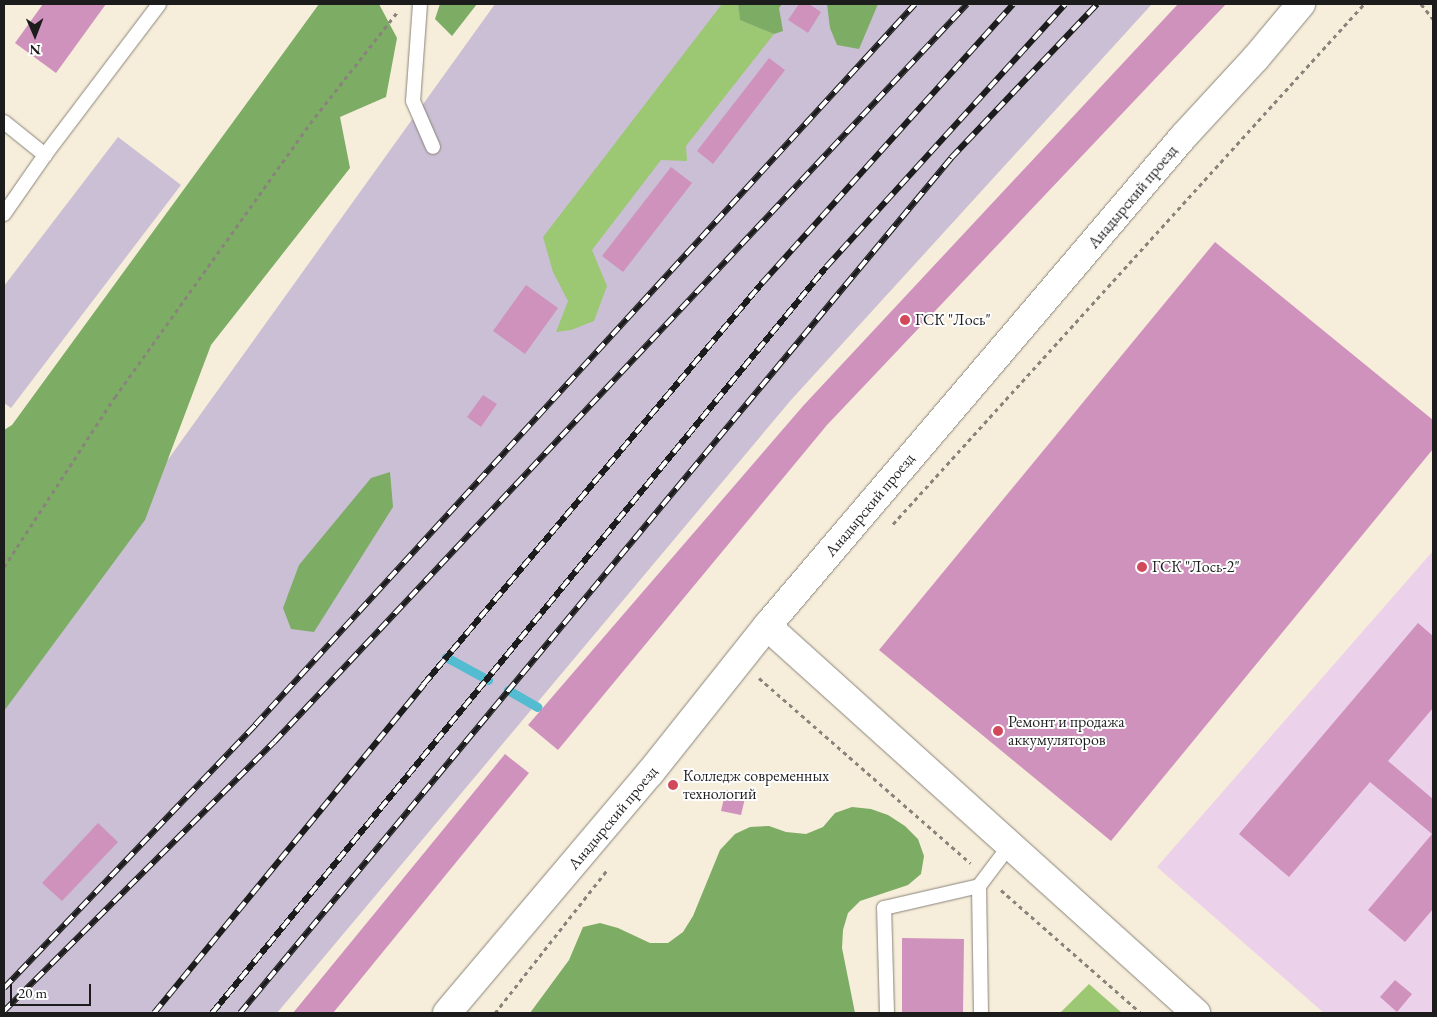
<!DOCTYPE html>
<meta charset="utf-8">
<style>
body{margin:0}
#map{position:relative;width:1437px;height:1017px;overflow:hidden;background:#f6edda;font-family:"EB Garamond",serif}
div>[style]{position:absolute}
.built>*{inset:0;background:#ecd1ea}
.industrial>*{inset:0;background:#cbbfd5}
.green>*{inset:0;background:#9cc773}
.forest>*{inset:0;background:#7dac65}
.stream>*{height:9px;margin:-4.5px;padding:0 4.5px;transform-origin:4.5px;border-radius:4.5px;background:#53bcd0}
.building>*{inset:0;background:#cf92bd}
.path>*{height:3px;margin-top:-1.5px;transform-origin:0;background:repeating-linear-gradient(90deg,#89847b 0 4px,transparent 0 8px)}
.roads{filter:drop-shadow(0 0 1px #89847b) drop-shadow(0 0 1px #89847b)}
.service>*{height:14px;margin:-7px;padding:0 7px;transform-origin:7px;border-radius:7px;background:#fff}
.minor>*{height:28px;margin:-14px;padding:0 14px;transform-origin:14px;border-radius:14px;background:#fff}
.tertiary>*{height:28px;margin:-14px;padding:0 14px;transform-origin:14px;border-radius:14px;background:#fff}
.rail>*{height:5.5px;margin-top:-2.75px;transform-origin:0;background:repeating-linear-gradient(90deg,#fff 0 11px,#1c1c1c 0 22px);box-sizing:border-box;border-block:1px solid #1c1c1c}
.dots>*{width:14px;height:14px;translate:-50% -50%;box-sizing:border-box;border:2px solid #fff;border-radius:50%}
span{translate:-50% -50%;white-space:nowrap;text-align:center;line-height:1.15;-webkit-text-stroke:4px #fff;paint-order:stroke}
.street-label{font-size:16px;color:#1c1c1c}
.poi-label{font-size:16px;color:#1c1c1c}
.left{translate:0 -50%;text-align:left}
.frame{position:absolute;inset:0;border:5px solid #1c1c1c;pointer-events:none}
.north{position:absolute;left:10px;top:10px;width:50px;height:50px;-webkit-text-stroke:4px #fff;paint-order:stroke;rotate:179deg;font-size:14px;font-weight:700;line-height:20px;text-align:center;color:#1c1c1c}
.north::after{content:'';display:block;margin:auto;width:18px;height:22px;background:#1c1c1c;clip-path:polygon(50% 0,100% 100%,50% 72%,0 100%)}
.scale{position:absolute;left:10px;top:984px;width:81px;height:22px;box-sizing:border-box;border:2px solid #1c1c1c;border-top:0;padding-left:6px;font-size:15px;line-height:18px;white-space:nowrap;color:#1c1c1c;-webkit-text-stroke:4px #fff;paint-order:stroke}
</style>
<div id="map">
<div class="built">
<i style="clip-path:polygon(1433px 551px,1433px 1013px,1324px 1013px,1157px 867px)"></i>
</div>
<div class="industrial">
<i style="clip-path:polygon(495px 4px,1152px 4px,791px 400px,277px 1013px,4px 1013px,4px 688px)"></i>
<i style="clip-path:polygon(118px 137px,181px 185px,11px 408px,4px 403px,4px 286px)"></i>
</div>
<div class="green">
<i style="clip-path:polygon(722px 4px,738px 4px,740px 20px,774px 34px,686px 146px,687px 161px,661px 160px,592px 250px,607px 286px,594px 321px,571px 330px,556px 332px,568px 301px,553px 272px,543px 237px)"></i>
<i style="clip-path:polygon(1089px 984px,1122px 1013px,1060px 1013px)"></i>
</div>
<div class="forest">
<i style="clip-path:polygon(319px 4px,379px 4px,397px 38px,386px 97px,340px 117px,350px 168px,211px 345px,145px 520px,4px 711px,4px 430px,12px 425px)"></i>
<i style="clip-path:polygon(440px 4px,477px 4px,452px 36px,435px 19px)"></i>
<i style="clip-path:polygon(738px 4px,782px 4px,779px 8px,783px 31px,774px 34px,740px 20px)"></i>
<i style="clip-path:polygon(827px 4px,878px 4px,859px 49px,837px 45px,830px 28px)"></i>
<i style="clip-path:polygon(390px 472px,393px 507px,314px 632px,291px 629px,283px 608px,299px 565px,371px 478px)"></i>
<i style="clip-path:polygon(852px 807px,871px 809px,888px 815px,905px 826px,918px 839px,924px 856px,921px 874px,908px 885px,860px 901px,848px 913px,843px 930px,842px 948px,855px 1013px,530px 1013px,569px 960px,583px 927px,600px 923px,618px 928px,650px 943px,668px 943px,683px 932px,693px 916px,720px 850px,735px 834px,750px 827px,769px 826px,786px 832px,806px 834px,823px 827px,835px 813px)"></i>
</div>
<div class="stream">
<i style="left:446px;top:657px;width:48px;rotate:28.7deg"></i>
<i style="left:508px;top:690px;width:34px;rotate:30deg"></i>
</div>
<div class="building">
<i style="clip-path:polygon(43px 4px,106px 4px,56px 73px,15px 43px)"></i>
<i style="clip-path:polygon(799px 4px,809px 4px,821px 12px,808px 33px,788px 20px)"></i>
<i style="clip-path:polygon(1178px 4px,1226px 4px,827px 425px,558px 750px,528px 725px,803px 406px)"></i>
<i style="clip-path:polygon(769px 58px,785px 70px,713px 164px,697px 151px)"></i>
<i style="clip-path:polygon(671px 167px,692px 183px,623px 272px,602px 256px)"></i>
<i style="clip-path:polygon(1215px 242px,1433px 420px,1433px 449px,1111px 841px,879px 650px)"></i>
<i style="clip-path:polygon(526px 285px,558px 308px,525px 354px,493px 331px)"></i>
<i style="clip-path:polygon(483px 395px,497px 404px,481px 427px,467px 417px)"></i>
<i style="clip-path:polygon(1418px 623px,1433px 636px,1433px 708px,1388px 761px,1433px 799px,1433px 909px,1405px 942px,1368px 910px,1432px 834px,1370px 782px,1289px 877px,1239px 834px)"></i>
<i style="clip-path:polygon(505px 754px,529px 773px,333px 1013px,293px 1013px)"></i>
<i style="clip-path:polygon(726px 790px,746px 794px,741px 815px,721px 811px)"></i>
<i style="clip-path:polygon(98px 823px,118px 842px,62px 901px,42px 883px)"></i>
<i style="clip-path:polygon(902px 938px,964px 939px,963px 1013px,902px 1013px)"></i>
<i style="clip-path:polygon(1395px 980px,1412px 994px,1397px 1012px,1380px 997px)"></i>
</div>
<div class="path">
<i style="left:1421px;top:4px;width:19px;rotate:51deg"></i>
<i style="left:893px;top:524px;width:702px;rotate:-47.83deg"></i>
<i style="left:4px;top:567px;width:203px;rotate:-56.9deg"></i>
<i style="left:115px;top:397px;width:344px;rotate:-54.5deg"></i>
<i style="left:315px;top:117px;width:135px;rotate:-51.9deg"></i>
<i style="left:759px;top:678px;width:281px;rotate:41.2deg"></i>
<i style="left:1001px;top:890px;width:186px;rotate:41.3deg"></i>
<i style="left:495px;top:1013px;width:182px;rotate:-51.9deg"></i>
</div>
<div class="roads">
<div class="service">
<i style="left:420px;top:4px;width:97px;rotate:94.1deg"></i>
<i style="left:413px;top:101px;width:50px;rotate:66.5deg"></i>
<i style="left:4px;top:122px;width:53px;rotate:38.8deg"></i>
<i style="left:45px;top:155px;width:72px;rotate:124.8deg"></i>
<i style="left:45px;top:155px;width:189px;rotate:-52.9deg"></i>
<i style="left:887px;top:1013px;width:105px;rotate:-91.6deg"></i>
<i style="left:884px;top:908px;width:98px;rotate:-13deg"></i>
<i style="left:981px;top:1013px;width:127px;rotate:-90.9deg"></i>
<i style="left:979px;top:886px;width:51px;rotate:-52.9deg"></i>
</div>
<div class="minor">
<i style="left:767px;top:626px;width:578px;rotate:42.05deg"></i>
</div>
<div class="tertiary">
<i style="left:447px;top:1013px;width:314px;rotate:-49.8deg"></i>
<i style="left:650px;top:773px;width:188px;rotate:-51.5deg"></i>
<i style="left:767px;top:626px;width:642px;rotate:-49.61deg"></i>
<i style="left:1183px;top:137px;width:106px;rotate:-47.3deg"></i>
<i style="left:1255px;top:59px;width:72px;rotate:-50.1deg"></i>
</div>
</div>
<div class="rail">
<i style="left:4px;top:988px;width:364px;rotate:-46.3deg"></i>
<i style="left:255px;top:725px;width:977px;rotate:-47.53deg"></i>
<i style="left:4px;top:1011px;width:381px;rotate:-44.9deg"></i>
<i style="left:274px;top:742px;width:1012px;rotate:-46.8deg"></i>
<i style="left:154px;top:1013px;width:424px;rotate:-50.6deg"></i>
<i style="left:423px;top:685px;width:526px;rotate:-49.86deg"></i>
<i style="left:762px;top:283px;width:375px;rotate:-48deg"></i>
<i style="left:212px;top:1013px;width:966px;rotate:-50.54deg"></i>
<i style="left:826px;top:267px;width:355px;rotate:-47.7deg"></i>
<i style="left:240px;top:1013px;width:1112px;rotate:-50.25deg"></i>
<i style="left:951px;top:158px;width:212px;rotate:-46.5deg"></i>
</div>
<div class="dots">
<i style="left:905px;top:320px;background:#d1495b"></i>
<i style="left:1142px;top:567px;background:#d1495b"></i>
<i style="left:998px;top:731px;background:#d1495b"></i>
<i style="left:673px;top:785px;background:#d1495b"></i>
</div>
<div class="street-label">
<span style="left:1133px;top:197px;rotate:-50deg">Анадырский проезд</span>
<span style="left:870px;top:505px;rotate:-50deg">Анадырский проезд</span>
<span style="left:613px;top:818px;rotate:-50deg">Анадырский проезд</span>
</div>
<div class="poi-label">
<span class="left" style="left:915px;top:320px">ГСК "Лось"</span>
<span class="left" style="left:1152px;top:567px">ГСК "Лось-2"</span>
<span class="left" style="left:1008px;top:731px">Ремонт и продажа<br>аккумуляторов</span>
<span class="left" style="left:683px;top:785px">Колледж современных<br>технологий</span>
</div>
<div class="frame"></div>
<div class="north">N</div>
<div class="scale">20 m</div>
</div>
